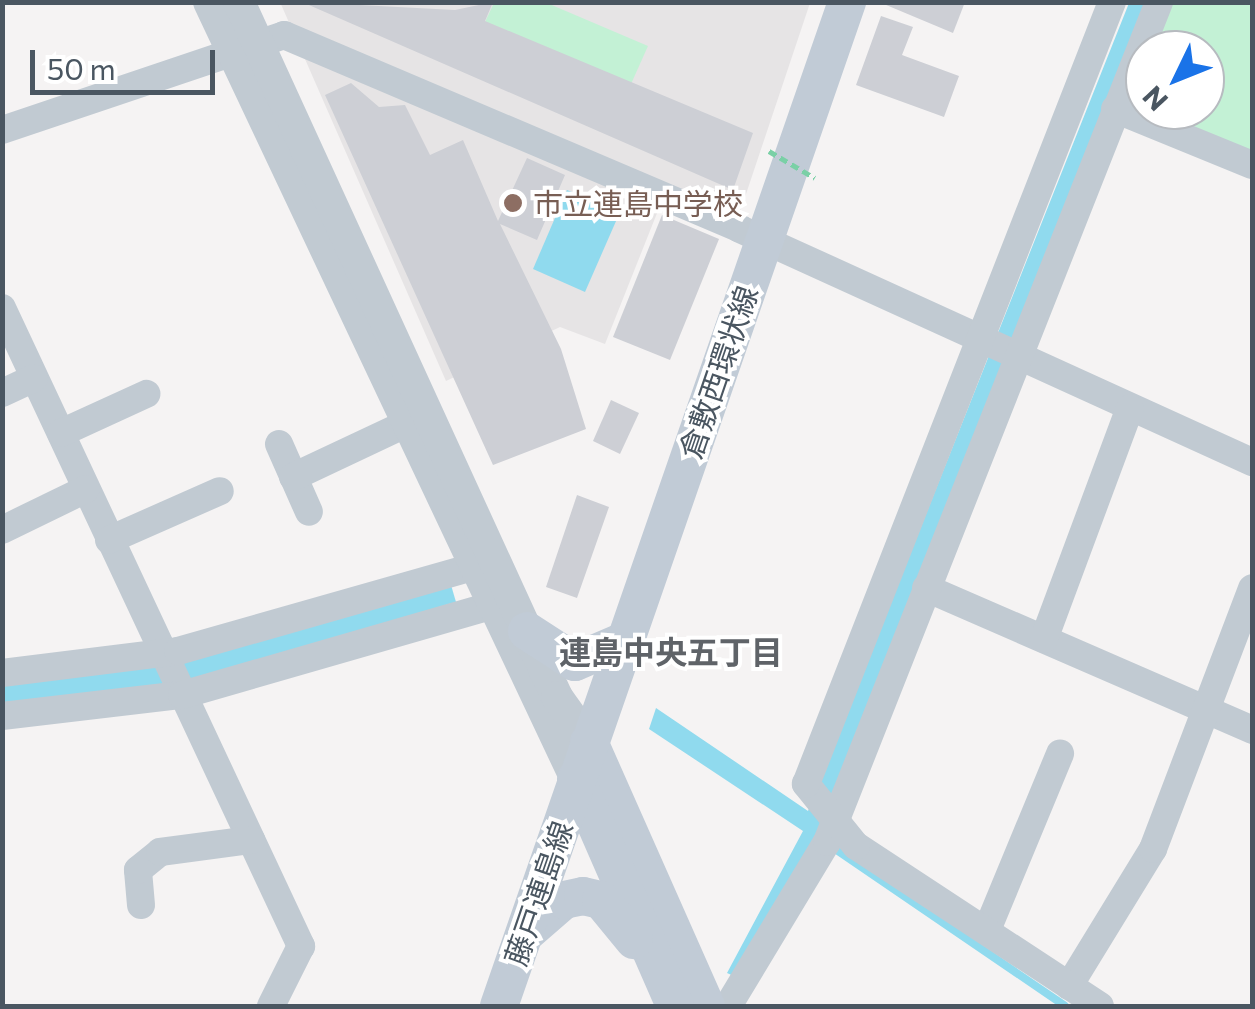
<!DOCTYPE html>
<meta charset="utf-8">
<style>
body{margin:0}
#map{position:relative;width:1255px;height:1009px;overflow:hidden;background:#f5f3f3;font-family:Commissioner,"Noto Sans JP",sans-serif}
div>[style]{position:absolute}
.education>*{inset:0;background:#e6e4e5}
.green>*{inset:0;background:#c3f1d5}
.water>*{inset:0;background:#90daee}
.stream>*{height:8px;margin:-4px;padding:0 4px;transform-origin:4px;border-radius:4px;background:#90daee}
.building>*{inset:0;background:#cdcfd5}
.minor>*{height:28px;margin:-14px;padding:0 14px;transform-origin:14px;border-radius:14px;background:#c1cad2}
.tertiary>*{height:32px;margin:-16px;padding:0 16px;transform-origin:16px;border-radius:16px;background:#c1cad2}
.secondary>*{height:38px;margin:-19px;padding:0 19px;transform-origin:19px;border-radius:19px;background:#c1cbd6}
.path-bridge>*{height:5px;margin-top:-2.5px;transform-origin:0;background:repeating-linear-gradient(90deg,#7ad0a6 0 8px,transparent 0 13px)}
.dots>*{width:28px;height:28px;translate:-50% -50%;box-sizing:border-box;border:5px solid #fff;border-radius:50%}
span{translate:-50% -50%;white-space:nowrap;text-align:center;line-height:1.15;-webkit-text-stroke:8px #fff;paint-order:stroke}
.education-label{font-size:30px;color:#785e54}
.left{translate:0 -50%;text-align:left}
.street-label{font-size:30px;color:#4a5661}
.neighbourhood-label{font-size:32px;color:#5f6368;font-weight:700}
.frame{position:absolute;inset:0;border:5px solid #4a5661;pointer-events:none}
.north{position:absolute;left:1125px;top:30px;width:100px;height:100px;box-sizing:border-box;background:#fff;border:2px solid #b7bbc0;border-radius:50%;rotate:227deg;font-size:28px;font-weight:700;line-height:40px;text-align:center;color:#4a5661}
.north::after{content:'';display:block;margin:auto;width:35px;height:45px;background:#1a73e8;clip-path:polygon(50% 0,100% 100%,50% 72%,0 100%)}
.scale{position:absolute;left:30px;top:50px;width:185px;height:45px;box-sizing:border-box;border:5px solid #4a5661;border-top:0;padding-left:12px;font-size:30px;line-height:35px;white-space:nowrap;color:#4a5661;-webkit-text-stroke:8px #fff;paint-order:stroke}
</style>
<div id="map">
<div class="education">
<i style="clip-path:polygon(280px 2px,810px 3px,738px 218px,667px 188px,605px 344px,560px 327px,446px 381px)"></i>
</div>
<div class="green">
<i style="clip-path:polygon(494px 3px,547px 3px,648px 46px,631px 84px,485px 22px)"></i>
<i style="clip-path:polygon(1165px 3px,1252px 3px,1252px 158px,1146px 110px,1205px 110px,1205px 50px,1147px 50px)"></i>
</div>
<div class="water">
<i style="clip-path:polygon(1129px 3px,1149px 3px,821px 831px,736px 977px,727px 973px,803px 831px,649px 729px,656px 708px,808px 811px)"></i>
<i style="clip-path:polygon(567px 190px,620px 212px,585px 292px,533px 269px)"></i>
<i style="clip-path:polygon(451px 585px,456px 602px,188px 681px,3px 704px,2px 683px)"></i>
</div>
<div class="stream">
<i style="left:835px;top:849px;width:278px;rotate:34.3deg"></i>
</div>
<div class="building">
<i style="clip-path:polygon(302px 2px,455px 10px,493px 2px,485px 21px,753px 133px,733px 190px)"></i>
<i style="clip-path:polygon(879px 2px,965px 2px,953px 33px)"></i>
<i style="clip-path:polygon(881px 16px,913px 27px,902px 55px,959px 76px,944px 117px,856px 85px)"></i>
<i style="clip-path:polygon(351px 83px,379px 107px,405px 105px,430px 155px,463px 140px,498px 221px,527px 158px,565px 175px,537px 240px,500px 224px,561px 349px,586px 429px,493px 465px,325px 95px)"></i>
<i style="clip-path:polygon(662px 215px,719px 239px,670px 360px,613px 337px)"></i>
<i style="clip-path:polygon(611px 400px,639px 413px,620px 454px,593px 441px)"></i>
<i style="clip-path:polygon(577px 495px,609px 507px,577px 598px,546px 587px)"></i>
</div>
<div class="minor">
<i style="left:1115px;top:109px;width:148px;rotate:22.2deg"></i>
<i style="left:2px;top:130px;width:298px;rotate:-18.6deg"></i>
<i style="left:284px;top:35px;width:496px;rotate:23deg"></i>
<i style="left:740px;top:229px;width:563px;rotate:24.47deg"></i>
<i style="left:2px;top:308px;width:705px;rotate:64.89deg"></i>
<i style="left:301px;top:946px;width:67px;rotate:116.6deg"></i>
<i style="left:2px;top:393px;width:35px;rotate:-25deg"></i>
<i style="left:61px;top:433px;width:94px;rotate:-24.6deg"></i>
<i style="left:279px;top:444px;width:74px;rotate:66.2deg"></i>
<i style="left:293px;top:477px;width:127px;rotate:-25.2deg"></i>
<i style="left:2px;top:530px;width:93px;rotate:-26deg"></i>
<i style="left:109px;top:540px;width:121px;rotate:-23.8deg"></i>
<i style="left:926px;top:588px;width:356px;rotate:23.5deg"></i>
<i style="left:1044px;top:639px;width:246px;rotate:-69.6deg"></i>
<i style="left:2px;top:673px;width:177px;rotate:-7.1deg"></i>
<i style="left:178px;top:651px;width:307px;rotate:-15.9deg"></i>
<i style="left:2px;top:716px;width:181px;rotate:-6.7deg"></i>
<i style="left:182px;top:695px;width:321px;rotate:-16.1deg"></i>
<i style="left:141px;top:905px;width:35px;rotate:-95deg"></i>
<i style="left:138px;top:870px;width:28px;rotate:-39deg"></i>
<i style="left:160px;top:852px;width:92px;rotate:-7.5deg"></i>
<i style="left:987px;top:930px;width:191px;rotate:-67.5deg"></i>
<i style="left:1069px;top:986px;width:161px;rotate:-58.5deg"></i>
<i style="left:1153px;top:849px;width:279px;rotate:-69.2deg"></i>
<i style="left:728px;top:1006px;width:192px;rotate:-58.9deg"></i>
<i style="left:827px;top:842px;width:903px;rotate:-68.43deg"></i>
<i style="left:1100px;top:1006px;width:292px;rotate:-146.7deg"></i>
<i style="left:856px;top:846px;width:80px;rotate:-128.9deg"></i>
<i style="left:806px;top:784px;width:840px;rotate:-68.63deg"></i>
</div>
<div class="tertiary">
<i style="left:209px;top:2px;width:859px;rotate:64.72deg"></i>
<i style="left:239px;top:2px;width:764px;rotate:65.41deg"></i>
<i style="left:557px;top:697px;width:55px;rotate:54.6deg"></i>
</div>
<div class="secondary">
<i style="left:527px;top:631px;width:57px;rotate:32.9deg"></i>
<i style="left:575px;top:662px;width:56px;rotate:-23.3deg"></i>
<i style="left:589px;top:742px;width:289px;rotate:66.1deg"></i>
<i style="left:576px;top:779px;width:248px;rotate:66.4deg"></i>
<i style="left:526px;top:933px;width:50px;rotate:-41deg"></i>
<i style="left:564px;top:900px;width:19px;rotate:-12deg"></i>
<i style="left:583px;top:896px;width:18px;rotate:13deg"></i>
<i style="left:601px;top:900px;width:52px;rotate:50.5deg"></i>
<i style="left:499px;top:1006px;width:1063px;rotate:-70.88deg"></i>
</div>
<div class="path-bridge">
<i style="left:769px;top:151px;width:53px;rotate:30.4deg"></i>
</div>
<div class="dots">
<i style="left:513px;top:203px;background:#8d6e63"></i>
</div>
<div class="education-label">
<span class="left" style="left:533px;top:203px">市立連島中学校</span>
</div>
<div class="street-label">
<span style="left:718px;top:372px;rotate:-71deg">倉敷西環状線</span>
<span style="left:538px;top:893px;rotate:-71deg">藤戸連島線</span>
</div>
<div class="neighbourhood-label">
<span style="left:671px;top:651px">連島中央五丁目</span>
</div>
<div class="frame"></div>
<div class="north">N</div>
<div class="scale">50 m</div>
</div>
